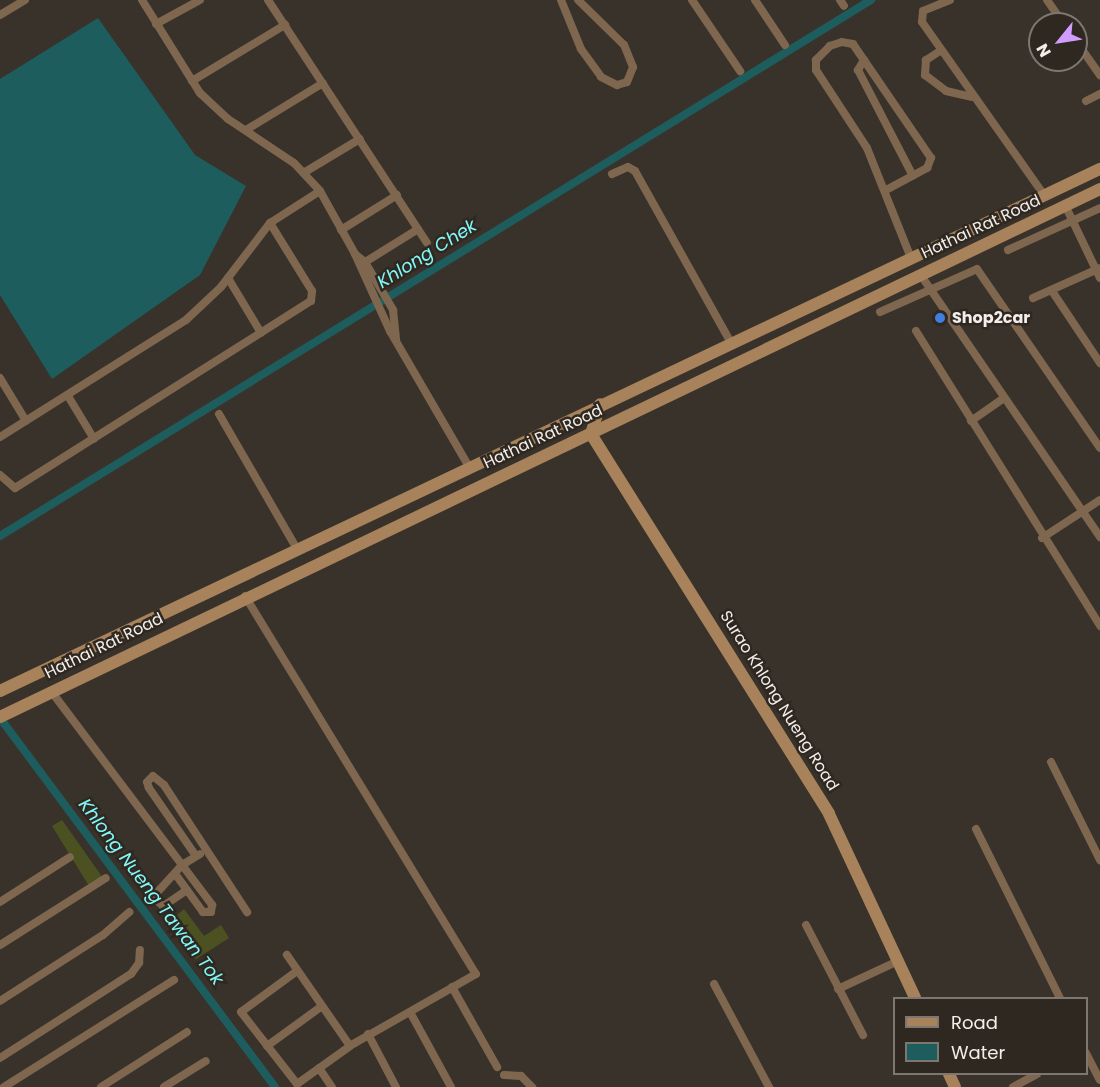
<!DOCTYPE html>
<style>
body{margin:0}
#map{position:relative;width:1100px;height:1087px;overflow:hidden;background:#39322b;font-family:Poppins,sans-serif}
div>[style]{position:absolute}
.green>*{inset:0;background:#4c5121}
.water>*{inset:0;background:#1d5d5e}
.canal>*{height:8px;margin:-4px;padding:0 4px;transform-origin:4px;border-radius:4px;background:#1d5d5e}
.minor>*{height:8px;margin:-4px;padding:0 4px;transform-origin:4px;border-radius:4px;background:#7e674e}
.secondary>*{height:12px;margin:-6px;padding:0 6px;transform-origin:6px;border-radius:6px;background:#a7825a}
.dots>*{width:16px;height:16px;translate:-50% -50%;box-sizing:border-box;border:3px solid #2f2821;border-radius:50%}
span{translate:-50% -50%;white-space:nowrap;text-align:center;line-height:1.15;-webkit-text-stroke:5px #2f2821;paint-order:stroke}
.street-label{font-size:16px;color:#f3eeea}
.poi-label{font-size:16px;color:#f3eeea;font-weight:700}
.left{translate:0 -50%;text-align:left}
.water-label{font-size:18px;color:#81f9fa;font-style:italic}
.legend{position:absolute;left:893px;top:997px;width:195px;height:78px;box-sizing:border-box;background:#2f2821;border:2px solid #7d7771;margin:0;padding:8px 10px;list-style:none;font-size:18px;color:#f3eeea}
.legend li{display:flex;align-items:center;gap:12px;height:30px}
.legend b{width:30px;border:2px solid #7d7771}
.north{position:absolute;left:1028px;top:12px;width:60px;height:60px;box-sizing:border-box;background:#2f2821;border:2px solid #7d7771;border-radius:50%;rotate:240deg;font-size:16px;font-weight:700;line-height:24px;text-align:center;color:#f3eeea}
.north::after{content:'';display:block;margin:auto;width:21px;height:27px;background:#d09dff;clip-path:polygon(50% 0,100% 100%,50% 72%,0 100%)}
</style>
<div id="map">
<div class="green">
<i style="clip-path:polygon(62px 820px,103px 878px,89px 886px,52px 826px)"></i>
<i style="clip-path:polygon(184px 909px,204px 936px,221px 925px,229px 938px,196px 959px,168px 923px)"></i>
</div>
<div class="water">
<i style="clip-path:polygon(98px 18px,195px 155px,246px 186px,200px 275px,52px 379px,0 295px,0 79px)"></i>
</div>
<div class="canal">
<i style="left:0;top:536px;width:1023px;rotate:-31.61deg"></i>
<i style="left:0;top:718px;width:460px;rotate:53.3deg"></i>
</div>
<div class="minor">
<i style="left:142px;top:0;width:110px;rotate:58.1deg"></i>
<i style="left:200px;top:93px;width:38px;rotate:43deg"></i>
<i style="left:228px;top:119px;width:79px;rotate:33.7deg"></i>
<i style="left:294px;top:163px;width:38px;rotate:47deg"></i>
<i style="left:320px;top:191px;width:72px;rotate:60.9deg"></i>
<i style="left:355px;top:254px;width:85px;rotate:65.6deg"></i>
<i style="left:390px;top:331px;width:157px;rotate:59.8deg"></i>
<i style="left:268px;top:0;width:290px;rotate:56.8deg"></i>
<i style="left:561px;top:0;width:53px;rotate:67.8deg"></i>
<i style="left:581px;top:49px;width:34px;rotate:54deg"></i>
<i style="left:601px;top:77px;width:18px;rotate:27deg"></i>
<i style="left:617px;top:85px;width:10px;rotate:-17deg"></i>
<i style="left:627px;top:82px;width:16px;rotate:-68deg"></i>
<i style="left:633px;top:67px;width:24px;rotate:-112deg"></i>
<i style="left:624px;top:45px;width:64px;rotate:-135.6deg"></i>
<i style="left:692px;top:0;width:86px;rotate:55.9deg"></i>
<i style="left:755px;top:0;width:54px;rotate:56.3deg"></i>
<i style="left:840px;top:0;width:7px;rotate:56deg"></i>
<i style="left:950px;top:0;width:29px;rotate:158deg"></i>
<i style="left:923px;top:11px;width:11px;rotate:95deg"></i>
<i style="left:922px;top:22px;width:212px;rotate:54.8deg"></i>
<i style="left:1047px;top:0;width:29px;rotate:55deg"></i>
<i style="left:0;top:15px;width:29px;rotate:-31deg"></i>
<i style="left:156px;top:24px;width:50px;rotate:-28.6deg"></i>
<i style="left:1076px;top:41px;width:42px;rotate:54.8deg"></i>
<i style="left:940px;top:51px;width:17px;rotate:147deg"></i>
<i style="left:926px;top:60px;width:15px;rotate:94deg"></i>
<i style="left:925px;top:75px;width:26px;rotate:37deg"></i>
<i style="left:946px;top:91px;width:26px;rotate:13deg"></i>
<i style="left:864px;top:60px;width:12px;rotate:121deg"></i>
<i style="left:858px;top:70px;width:119px;rotate:62.6deg"></i>
<i style="left:192px;top:81px;width:109px;rotate:-31.1deg"></i>
<i style="left:1086px;top:101px;width:16px;rotate:-27deg"></i>
<i style="left:246px;top:130px;width:90px;rotate:-31.4deg"></i>
<i style="left:305px;top:172px;width:64px;rotate:-31deg"></i>
<i style="left:612px;top:174px;width:17px;rotate:-24deg"></i>
<i style="left:628px;top:167px;width:8px;rotate:30deg"></i>
<i style="left:635px;top:171px;width:197px;rotate:60.8deg"></i>
<i style="left:886px;top:190px;width:47px;rotate:-28.2deg"></i>
<i style="left:927px;top:168px;width:11px;rotate:-68deg"></i>
<i style="left:931px;top:158px;width:138px;rotate:-124.4deg"></i>
<i style="left:853px;top:44px;width:11px;rotate:-170deg"></i>
<i style="left:842px;top:42px;width:13px;rotate:162deg"></i>
<i style="left:830px;top:46px;width:20px;rotate:135deg"></i>
<i style="left:816px;top:60px;width:10px;rotate:90deg"></i>
<i style="left:816px;top:70px;width:93px;rotate:56.8deg"></i>
<i style="left:867px;top:148px;width:118px;rotate:68.2deg"></i>
<i style="left:1065px;top:205px;width:81px;rotate:64.4deg"></i>
<i style="left:341px;top:230px;width:66px;rotate:-32deg"></i>
<i style="left:1008px;top:250px;width:101px;rotate:-24.5deg"></i>
<i style="left:355px;top:254px;width:13px;rotate:39deg"></i>
<i style="left:365px;top:262px;width:56px;rotate:59.7deg"></i>
<i style="left:393px;top:310px;width:30px;rotate:84deg"></i>
<i style="left:362px;top:264px;width:66px;rotate:-32deg"></i>
<i style="left:920px;top:274px;width:319px;rotate:55.6deg"></i>
<i style="left:228px;top:278px;width:64px;rotate:59deg"></i>
<i style="left:1052px;top:291px;width:87px;rotate:56.3deg"></i>
<i style="left:1033px;top:298px;width:73px;rotate:-24.1deg"></i>
<i style="left:880px;top:312px;width:106px;rotate:-23.9deg"></i>
<i style="left:977px;top:269px;width:217px;rotate:55.5deg"></i>
<i style="left:916px;top:331px;width:348px;rotate:58deg"></i>
<i style="left:0;top:378px;width:50px;rotate:58.8deg"></i>
<i style="left:68px;top:396px;width:50px;rotate:58.8deg"></i>
<i style="left:219px;top:414px;width:156px;rotate:60deg"></i>
<i style="left:971px;top:421px;width:40px;rotate:-34.9deg"></i>
<i style="left:0;top:437px;width:220px;rotate:-32.2deg"></i>
<i style="left:186px;top:320px;width:48px;rotate:-43.3deg"></i>
<i style="left:221px;top:287px;width:81px;rotate:-52.6deg"></i>
<i style="left:270px;top:223px;width:59px;rotate:-32.6deg"></i>
<i style="left:0;top:475px;width:20px;rotate:41deg"></i>
<i style="left:15px;top:488px;width:350px;rotate:-32.3deg"></i>
<i style="left:311px;top:301px;width:10px;rotate:-84deg"></i>
<i style="left:312px;top:291px;width:80px;rotate:-121.7deg"></i>
<i style="left:1042px;top:538px;width:69px;rotate:-33.2deg"></i>
<i style="left:245px;top:596px;width:443px;rotate:58.6deg"></i>
<i style="left:476px;top:974px;width:145px;rotate:150.3deg"></i>
<i style="left:350px;top:1046px;width:111px;rotate:-124.7deg"></i>
<i style="left:51px;top:691px;width:268px;rotate:53deg"></i>
<i style="left:212px;top:905px;width:7px;rotate:98deg"></i>
<i style="left:211px;top:912px;width:8px;rotate:180deg"></i>
<i style="left:203px;top:912px;width:46px;rotate:-126.1deg"></i>
<i style="left:1051px;top:762px;width:110px;rotate:63.4deg"></i>
<i style="left:976px;top:829px;width:189px;rotate:63.6deg"></i>
<i style="left:196px;top:856px;width:83px;rotate:-124.7deg"></i>
<i style="left:149px;top:788px;width:6px;rotate:-108deg"></i>
<i style="left:147px;top:782px;width:8px;rotate:-45deg"></i>
<i style="left:153px;top:776px;width:14px;rotate:39deg"></i>
<i style="left:164px;top:785px;width:152px;rotate:56.8deg"></i>
<i style="left:187px;top:890px;width:29px;rotate:146deg"></i>
<i style="left:163px;top:906px;width:13px;rotate:-138deg"></i>
<i style="left:153px;top:897px;width:43px;rotate:-47.8deg"></i>
<i style="left:182px;top:865px;width:21px;rotate:-31deg"></i>
<i style="left:0;top:902px;width:83px;rotate:-32.7deg"></i>
<i style="left:806px;top:925px;width:124px;rotate:62.6deg"></i>
<i style="left:0;top:945px;width:125px;rotate:-32.3deg"></i>
<i style="left:297px;top:971px;width:69px;rotate:143.8deg"></i>
<i style="left:241px;top:1012px;width:91px;rotate:52.1deg"></i>
<i style="left:297px;top:1084px;width:65px;rotate:-35.6deg"></i>
<i style="left:714px;top:984px;width:117px;rotate:61.9deg"></i>
<i style="left:452px;top:987px;width:92px;rotate:60.6deg"></i>
<i style="left:838px;top:989px;width:66px;rotate:-25deg"></i>
<i style="left:0;top:1001px;width:122px;rotate:-32.7deg"></i>
<i style="left:103px;top:935px;width:35px;rotate:-41deg"></i>
<i style="left:410px;top:1012px;width:85px;rotate:61.3deg"></i>
<i style="left:368px;top:1034px;width:60px;rotate:62.2deg"></i>
<i style="left:267px;top:1046px;width:68px;rotate:-36deg"></i>
<i style="left:1086px;top:1053px;width:30px;rotate:63deg"></i>
<i style="left:0;top:1058px;width:156px;rotate:-32.7deg"></i>
<i style="left:131px;top:974px;width:14px;rotate:-54deg"></i>
<i style="left:139px;top:963px;width:13px;rotate:-86deg"></i>
<i style="left:319px;top:1068px;width:23px;rotate:56deg"></i>
<i style="left:504px;top:1075px;width:17px;rotate:3deg"></i>
<i style="left:521px;top:1076px;width:16px;rotate:45deg"></i>
<i style="left:4px;top:1087px;width:201px;rotate:-32.2deg"></i>
<i style="left:101px;top:1087px;width:102px;rotate:-32.6deg"></i>
<i style="left:164px;top:1087px;width:49px;rotate:-31.8deg"></i>
<i style="left:1013px;top:1087px;width:27px;rotate:-28deg"></i>
</div>
<div class="secondary">
<i style="left:591px;top:434px;width:448px;rotate:57.9deg"></i>
<i style="left:829px;top:814px;width:203px;rotate:64.9deg"></i>
<i style="left:591px;top:434px;width:31px;rotate:-73deg"></i>
<i style="left:0;top:691px;width:1218px;rotate:-25.39deg"></i>
<i style="left:0;top:717px;width:1220px;rotate:-25.64deg"></i>
<i style="left:949px;top:1074px;width:14px;rotate:65deg"></i>
</div>
<div class="dots">
<i style="left:940px;top:318px;background:#3f7fe0"></i>
</div>
<div class="street-label">
<span style="left:981px;top:227px;rotate:-25deg">Hathai Rat Road</span>
<span style="left:543px;top:437px;rotate:-25deg">Hathai Rat Road</span>
<span style="left:104px;top:646px;rotate:-26deg">Hathai Rat Road</span>
<span style="left:779px;top:701px;rotate:58deg">Surao Khlong Nueng Road</span>
</div>
<div class="poi-label">
<span class="left" style="left:952px;top:318px">Shop2car</span>
</div>
<div class="water-label">
<span style="left:427px;top:254px;rotate:-32deg">Khlong Chek</span>
<span style="left:151px;top:892px;rotate:53deg">Khlong Nueng Tawan Tok</span>
</div>
<ul class="legend">
<li><b style="height:8px;background:#a7825a"></b>Road</li>
<li><b style="height:16px;background:#1d5d5e"></b>Water</li>
</ul>
<div class="north">N</div>
</div>
